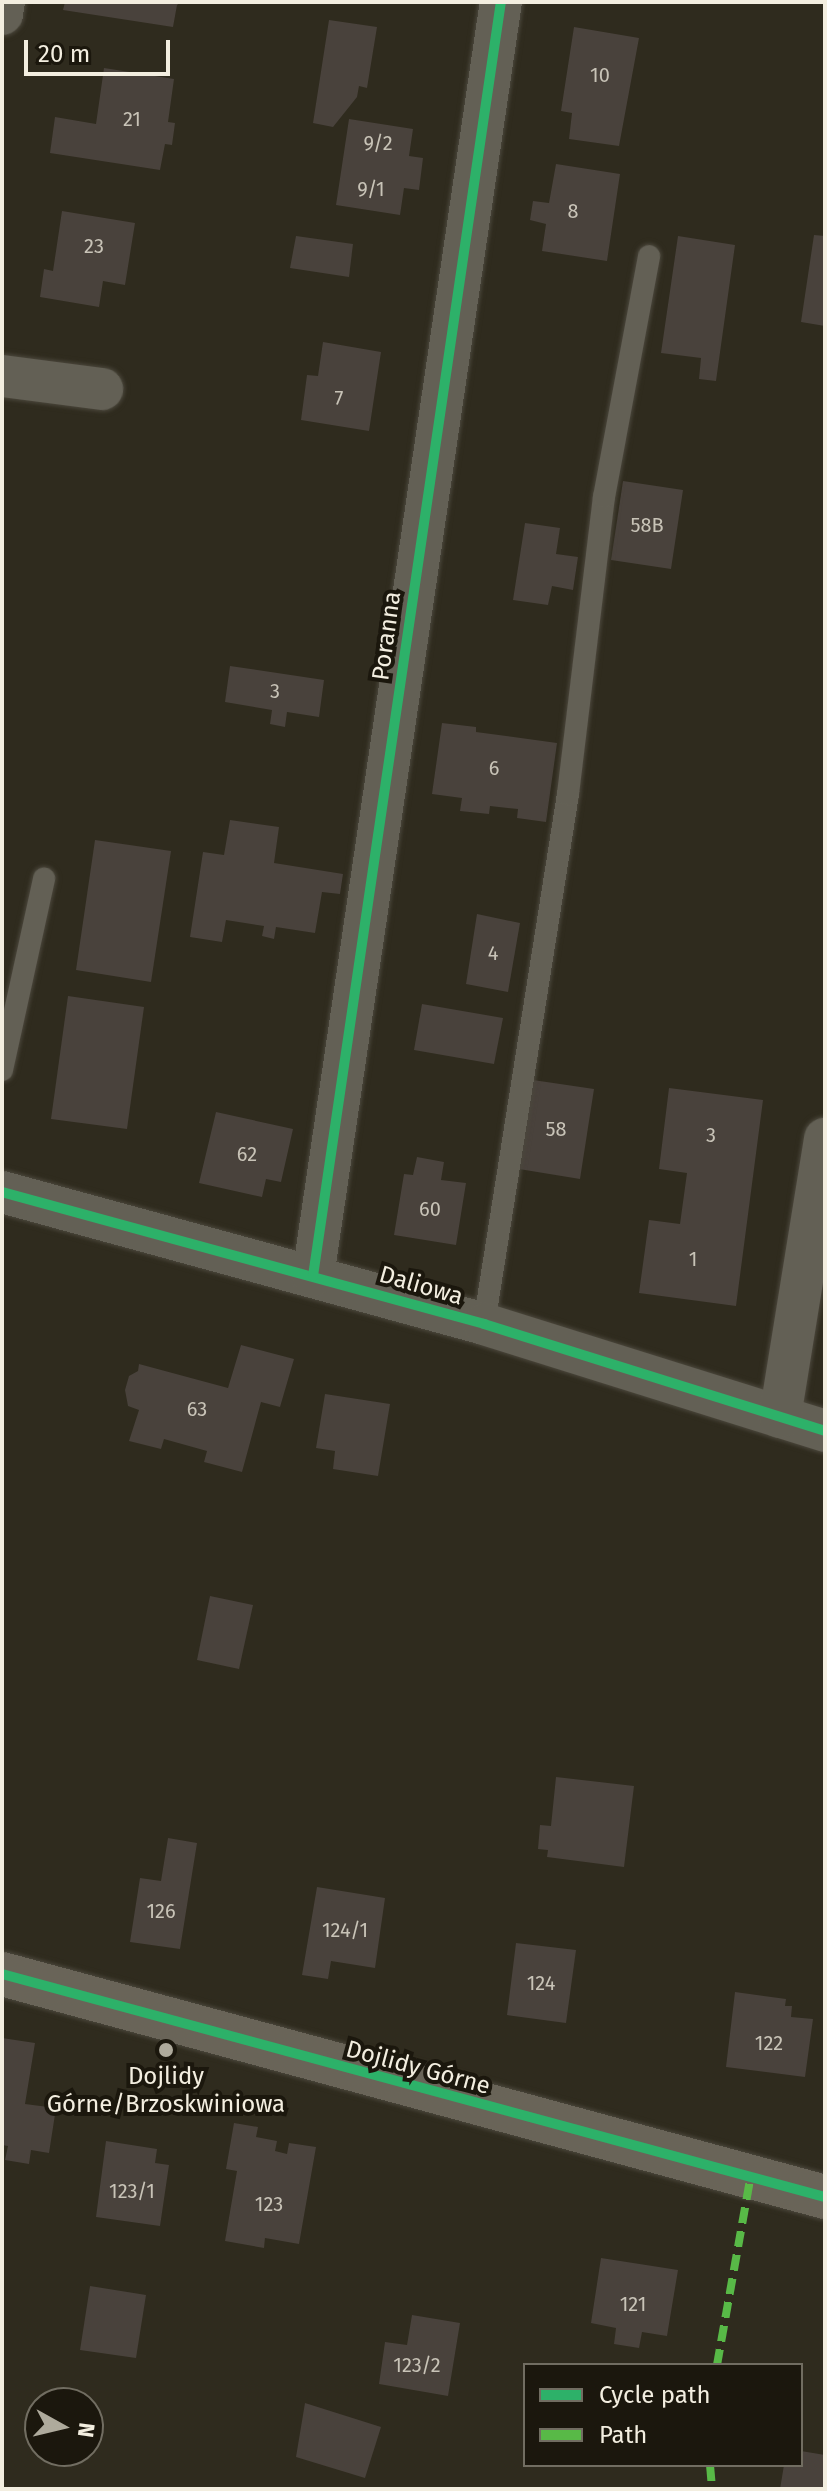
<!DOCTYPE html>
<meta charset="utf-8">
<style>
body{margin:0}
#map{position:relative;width:827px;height:2491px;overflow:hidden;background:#2f2b1e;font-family:"Fira Sans",sans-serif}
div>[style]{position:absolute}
.building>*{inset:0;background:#49423c}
.roads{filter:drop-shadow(0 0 2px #4b473c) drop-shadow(0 0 2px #4b473c)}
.lane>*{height:22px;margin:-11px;padding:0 11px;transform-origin:11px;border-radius:11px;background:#636055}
.street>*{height:42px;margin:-21px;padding:0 21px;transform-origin:21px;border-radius:21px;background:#636055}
.secondary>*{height:44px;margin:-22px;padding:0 22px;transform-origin:22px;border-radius:22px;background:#696458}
.quiet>*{height:8px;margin-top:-4px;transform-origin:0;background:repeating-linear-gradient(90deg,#58b947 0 16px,transparent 0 24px)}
.cycleway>*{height:10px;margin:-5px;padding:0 5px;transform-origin:5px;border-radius:5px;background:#2db169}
.dots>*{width:22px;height:22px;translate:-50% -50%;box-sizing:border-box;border:4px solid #1b170d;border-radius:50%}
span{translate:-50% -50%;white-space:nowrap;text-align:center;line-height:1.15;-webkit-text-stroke:8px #1b170d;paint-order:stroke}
.number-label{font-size:20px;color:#c8c3b7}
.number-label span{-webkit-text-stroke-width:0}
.street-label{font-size:24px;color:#f3eee0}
.poi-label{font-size:24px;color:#f3eee0}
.frame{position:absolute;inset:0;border:4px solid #f3eee0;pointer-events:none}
.legend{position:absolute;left:523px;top:2363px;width:280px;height:104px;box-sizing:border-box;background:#1b170d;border:2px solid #716d61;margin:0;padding:10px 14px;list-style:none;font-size:24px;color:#f3eee0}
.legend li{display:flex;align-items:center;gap:16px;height:40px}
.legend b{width:40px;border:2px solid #716d61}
.north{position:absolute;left:24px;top:2387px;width:80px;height:80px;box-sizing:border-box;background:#1b170d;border:2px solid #716d61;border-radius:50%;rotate:98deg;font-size:22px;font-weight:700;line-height:32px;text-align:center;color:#f3eee0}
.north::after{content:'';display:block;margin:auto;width:28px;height:36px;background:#aeaa9c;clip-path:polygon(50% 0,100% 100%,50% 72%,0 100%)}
.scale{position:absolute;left:24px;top:40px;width:146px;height:36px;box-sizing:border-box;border:4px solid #f3eee0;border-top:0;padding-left:10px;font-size:24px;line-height:28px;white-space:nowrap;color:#f3eee0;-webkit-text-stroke:6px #1b170d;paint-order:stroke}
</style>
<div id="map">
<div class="building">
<i style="clip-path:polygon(65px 2px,181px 2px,177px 5px,173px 27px,63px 10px)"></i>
<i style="clip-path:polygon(329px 20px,377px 27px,367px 88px,359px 86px,357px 97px,333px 127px,313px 123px)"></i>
<i style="clip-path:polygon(574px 27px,639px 38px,619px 146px,569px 139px,572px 113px,561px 111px)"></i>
<i style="clip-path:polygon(104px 68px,174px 79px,168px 122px,175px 123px,172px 145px,165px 144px,160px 170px,50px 153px,55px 117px,96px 124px)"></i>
<i style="clip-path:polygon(349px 119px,413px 129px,409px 156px,423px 158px,419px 190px,404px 188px,400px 215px,336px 205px)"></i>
<i style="clip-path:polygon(556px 164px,620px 174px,607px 261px,542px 251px,546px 224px,530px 220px,533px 201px,549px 203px)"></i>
<i style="clip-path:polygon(62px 211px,135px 223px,125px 285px,103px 281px,99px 307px,40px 297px,44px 269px,53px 271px)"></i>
<i style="clip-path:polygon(814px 235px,825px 236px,825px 326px,801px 322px)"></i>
<i style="clip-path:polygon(296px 236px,353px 244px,349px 277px,290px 268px)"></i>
<i style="clip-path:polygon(678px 236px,735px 245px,716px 381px,699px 379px,701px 358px,661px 353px)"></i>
<i style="clip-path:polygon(323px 342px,381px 352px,369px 431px,301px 420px,307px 375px,318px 376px)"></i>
<i style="clip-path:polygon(623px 481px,683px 490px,671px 569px,611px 560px)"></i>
<i style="clip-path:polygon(525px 523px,560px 528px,556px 554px,578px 557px,573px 590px,552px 586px,548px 605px,513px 600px)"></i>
<i style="clip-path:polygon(230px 666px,324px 680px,319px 717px,287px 712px,285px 727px,270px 724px,272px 710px,225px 702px)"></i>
<i style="clip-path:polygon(442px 723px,476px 727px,476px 732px,557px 743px,546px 822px,517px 818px,518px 809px,490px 806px,489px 814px,460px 811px,462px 798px,432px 794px)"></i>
<i style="clip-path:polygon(230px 820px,279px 827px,274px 863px,343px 874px,340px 894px,322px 892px,315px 933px,276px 927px,274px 939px,262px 936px,264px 926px,226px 920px,222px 942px,190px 937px,203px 852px,224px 855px)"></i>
<i style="clip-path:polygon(95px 840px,171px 851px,151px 982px,76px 970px)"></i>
<i style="clip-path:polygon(477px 914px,520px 923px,508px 992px,466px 984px)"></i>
<i style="clip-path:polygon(68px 996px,144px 1007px,127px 1129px,51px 1119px)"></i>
<i style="clip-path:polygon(422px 1004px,503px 1018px,494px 1064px,414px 1050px)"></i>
<i style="clip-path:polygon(533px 1080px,594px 1089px,580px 1179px,519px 1169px)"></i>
<i style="clip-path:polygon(669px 1088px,763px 1100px,736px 1306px,639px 1293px,649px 1220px,680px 1224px,687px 1173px,659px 1169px)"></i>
<i style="clip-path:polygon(216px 1112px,293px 1129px,281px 1182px,266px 1179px,262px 1197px,199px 1183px)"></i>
<i style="clip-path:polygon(417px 1157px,444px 1162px,441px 1180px,466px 1183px,456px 1245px,394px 1235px,404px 1174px,413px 1175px)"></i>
<i style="clip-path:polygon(241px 1345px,294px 1359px,280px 1407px,261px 1402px,242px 1472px,204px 1462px,207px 1451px,164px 1439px,161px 1449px,129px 1441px,139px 1410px,128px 1406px,125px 1390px,129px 1376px,138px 1371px,139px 1364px,228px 1388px)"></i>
<i style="clip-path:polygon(325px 1394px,390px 1404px,378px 1476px,333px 1469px,335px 1451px,316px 1448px)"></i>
<i style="clip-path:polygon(210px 1596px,253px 1605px,239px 1669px,197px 1660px)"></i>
<i style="clip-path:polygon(556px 1777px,634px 1786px,624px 1867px,547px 1857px,548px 1850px,538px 1849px,540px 1825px,551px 1826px)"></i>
<i style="clip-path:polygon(168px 1838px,197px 1843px,180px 1949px,130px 1942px,140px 1878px,161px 1881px)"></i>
<i style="clip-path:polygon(317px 1887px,385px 1898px,375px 1968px,331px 1961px,328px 1979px,302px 1975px)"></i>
<i style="clip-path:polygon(516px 1943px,576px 1950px,566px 2023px,507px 2015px)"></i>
<i style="clip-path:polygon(735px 1992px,786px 1999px,785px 2006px,792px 2006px,791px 2017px,813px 2019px,805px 2077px,726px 2067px)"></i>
<i style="clip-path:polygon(2px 2038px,35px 2043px,25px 2104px,56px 2108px,49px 2153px,31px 2150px,29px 2164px,5px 2160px,8px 2146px,2px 2145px)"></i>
<i style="clip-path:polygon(234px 2123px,258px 2127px,256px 2137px,277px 2141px,275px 2151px,287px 2154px,289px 2143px,316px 2147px,299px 2244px,265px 2238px,264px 2248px,225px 2241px,237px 2171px,226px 2169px)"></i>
<i style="clip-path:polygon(106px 2141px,157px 2149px,155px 2163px,169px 2165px,160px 2226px,96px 2217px)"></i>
<i style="clip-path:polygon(601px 2258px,678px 2270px,667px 2336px,642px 2332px,639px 2348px,614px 2344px,616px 2328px,591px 2323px)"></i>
<i style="clip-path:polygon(90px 2286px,146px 2295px,136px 2358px,80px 2350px)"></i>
<i style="clip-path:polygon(412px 2315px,460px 2323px,448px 2396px,379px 2384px,385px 2342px,407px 2345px)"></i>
<i style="clip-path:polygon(305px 2403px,381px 2427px,365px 2478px,296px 2457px)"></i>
<i style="clip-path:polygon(801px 2451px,825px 2455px,825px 2489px,780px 2489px,784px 2465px,801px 2465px)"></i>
</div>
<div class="roads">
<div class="lane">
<i style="left:2px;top:1070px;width:196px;rotate:-77.6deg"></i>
<i style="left:484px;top:1324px;width:537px;rotate:-80.99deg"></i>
<i style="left:568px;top:794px;width:299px;rotate:-83.1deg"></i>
<i style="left:604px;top:497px;width:245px;rotate:-79.4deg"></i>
</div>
<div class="street">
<i style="left:2px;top:14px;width:12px;rotate:-81deg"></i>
<i style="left:2px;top:376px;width:101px;rotate:7.4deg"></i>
<i style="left:2px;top:1192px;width:500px;rotate:15.3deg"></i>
<i style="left:484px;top:1324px;width:357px;rotate:17.4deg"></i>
<i style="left:313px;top:1276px;width:1288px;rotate:-81.61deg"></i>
<i style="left:780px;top:1417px;width:282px;rotate:-80.8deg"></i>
</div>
<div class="secondary">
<i style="left:2px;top:1974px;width:853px;rotate:15.16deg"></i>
</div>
</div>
<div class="quiet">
<i style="left:717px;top:2365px;width:189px;rotate:-79.9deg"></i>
<i style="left:710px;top:2465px;width:24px;rotate:85deg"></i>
</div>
<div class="cycleway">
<i style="left:2px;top:1192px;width:500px;rotate:15.3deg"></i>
<i style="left:484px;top:1324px;width:357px;rotate:17.4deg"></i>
<i style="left:313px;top:1276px;width:1288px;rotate:-81.61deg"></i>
<i style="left:2px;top:1974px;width:853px;rotate:15.16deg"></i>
</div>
<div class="dots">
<i style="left:166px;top:2050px;background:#aeaa9c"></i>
</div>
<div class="number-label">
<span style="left:600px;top:75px">10</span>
<span style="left:132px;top:119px">21</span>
<span style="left:378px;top:143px">9/2</span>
<span style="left:371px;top:189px">9/1</span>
<span style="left:573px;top:211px">8</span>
<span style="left:94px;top:246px">23</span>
<span style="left:339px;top:398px">7</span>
<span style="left:647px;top:525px">58B</span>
<span style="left:275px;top:691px">3</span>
<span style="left:494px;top:768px">6</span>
<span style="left:493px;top:953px">4</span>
<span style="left:556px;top:1129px">58</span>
<span style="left:711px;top:1135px">3</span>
<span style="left:247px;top:1154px">62</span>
<span style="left:430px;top:1209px">60</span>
<span style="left:693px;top:1259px">1</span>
<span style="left:197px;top:1409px">63</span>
<span style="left:161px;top:1911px">126</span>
<span style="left:345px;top:1930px">124/1</span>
<span style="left:541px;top:1983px">124</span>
<span style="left:769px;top:2043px">122</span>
<span style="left:132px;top:2191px">123/1</span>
<span style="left:269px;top:2204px">123</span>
<span style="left:633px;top:2304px">121</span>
<span style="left:417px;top:2365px">123/2</span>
</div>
<div class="street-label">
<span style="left:387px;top:636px;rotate:-82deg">Poranna</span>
<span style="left:421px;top:1286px;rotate:16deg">Daliowa</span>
<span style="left:418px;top:2068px;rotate:15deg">Dojlidy Górne</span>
</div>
<div class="poi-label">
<span style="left:166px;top:2091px">Dojlidy<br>Górne/Brzoskwiniowa</span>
</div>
<div class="frame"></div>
<ul class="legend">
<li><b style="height:10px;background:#2db169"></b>Cycle path</li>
<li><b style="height:10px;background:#58b947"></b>Path</li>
</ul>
<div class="north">N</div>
<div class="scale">20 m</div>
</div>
